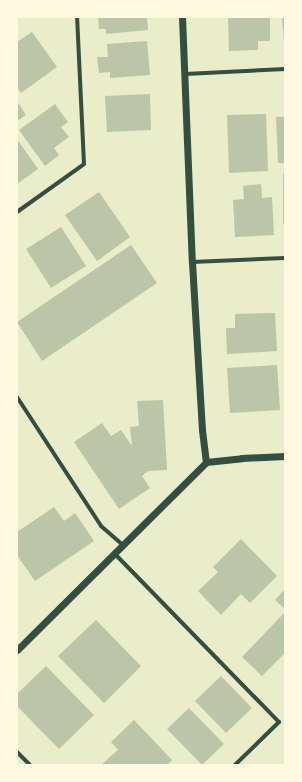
<!DOCTYPE html>
<style>
body{margin:0}
#map{position:relative;width:302px;height:782px;overflow:hidden;background:#e9edc9;font-family:"Playfair Display",serif}
div>[style]{position:absolute}
.building>*{inset:0;background:#bcc5a7}
.minor>*{height:4px;margin:-2px;padding:0 2px;transform-origin:2px;border-radius:2px;background:#344e41}
.tertiary>*{height:7px;margin:-3.5px;padding:0 3.5px;transform-origin:3.5px;border-radius:3.5px;background:#344e41}
span{translate:-50% -50%;white-space:nowrap;text-align:center;line-height:1.15;-webkit-text-stroke:4px #fefae0;paint-order:stroke}
.frame{position:absolute;inset:0;border:18px solid #fefae0;pointer-events:none}
</style>
<div id="map">
<div class="building">
<i style="clip-path:polygon(98px 17px,147px 17px,148px 30px,106px 34px,106px 29px,99px 29px)"></i>
<i style="clip-path:polygon(228px 17px,270px 17px,270px 41px,258px 41px,258px 50px,229px 51px)"></i>
<i style="clip-path:polygon(282px 17px,285px 17px,285px 41px,284px 41px)"></i>
<i style="clip-path:polygon(32px 32px,57px 67px,21px 93px,17px 88px,17px 42px)"></i>
<i style="clip-path:polygon(147px 41px,150px 75px,110px 78px,110px 72px,99px 73px,97px 57px,108px 57px,107px 44px)"></i>
<i style="clip-path:polygon(150px 94px,151px 130px,107px 132px,105px 96px)"></i>
<i style="clip-path:polygon(17px 101px,26px 115px,17px 121px)"></i>
<i style="clip-path:polygon(55px 104px,68px 122px,61px 127px,69px 137px,54px 148px,59px 155px,45px 166px,19px 130px)"></i>
<i style="clip-path:polygon(266px 114px,268px 171px,229px 173px,227px 115px)"></i>
<i style="clip-path:polygon(276px 117px,285px 117px,285px 163px,278px 163px)"></i>
<i style="clip-path:polygon(17px 139px,38px 169px,17px 184px)"></i>
<i style="clip-path:polygon(283px 174px,285px 174px,285px 224px,283px 224px)"></i>
<i style="clip-path:polygon(261px 184px,262px 198px,272px 197px,274px 235px,235px 237px,233px 200px,244px 199px,243px 186px)"></i>
<i style="clip-path:polygon(99px 192px,130px 237px,97px 261px,65px 215px)"></i>
<i style="clip-path:polygon(61px 227px,86px 266px,51px 288px,26px 249px)"></i>
<i style="clip-path:polygon(131px 245px,157px 283px,42px 361px,17px 322px)"></i>
<i style="clip-path:polygon(275px 313px,277px 351px,227px 354px,226px 328px,235px 328px,235px 314px)"></i>
<i style="clip-path:polygon(277px 365px,280px 410px,230px 413px,227px 368px)"></i>
<i style="clip-path:polygon(163px 400px,167px 470px,148px 471px,142px 476px,150px 488px,119px 509px,74px 442px,102px 423px,111px 436px,121px 430px,132px 446px,130px 427px,139px 426px,137px 401px)"></i>
<i style="clip-path:polygon(54px 507px,64px 521px,75px 513px,94px 541px,35px 581px,17px 555px,17px 532px)"></i>
<i style="clip-path:polygon(241px 539px,277px 576px,250px 603px,241px 594px,221px 615px,198px 591px,218px 572px,213px 567px)"></i>
<i style="clip-path:polygon(285px 589px,285px 609px,275px 600px)"></i>
<i style="clip-path:polygon(285px 612px,285px 653px,262px 676px,242px 657px)"></i>
<i style="clip-path:polygon(96px 620px,141px 666px,104px 703px,58px 656px)"></i>
<i style="clip-path:polygon(46px 666px,94px 715px,59px 749px,17px 706px,17px 694px)"></i>
<i style="clip-path:polygon(221px 676px,252px 708px,226px 733px,195px 701px)"></i>
<i style="clip-path:polygon(189px 708px,224px 744px,202px 765px,167px 729px)"></i>
<i style="clip-path:polygon(134px 720px,172px 760px,167px 765px,101px 765px,118px 750px,111px 742px)"></i>
</div>
<div class="minor">
<i style="left:185px;top:74px;width:100px;rotate:-2.9deg"></i>
<i style="left:17px;top:212px;width:82px;rotate:-35.6deg"></i>
<i style="left:84px;top:164px;width:147px;rotate:-92.7deg"></i>
<i style="left:192px;top:262px;width:93px;rotate:-2.5deg"></i>
<i style="left:17px;top:397px;width:154px;rotate:56.9deg"></i>
<i style="left:101px;top:526px;width:29px;rotate:41deg"></i>
<i style="left:114px;top:553px;width:236px;rotate:45.7deg"></i>
<i style="left:279px;top:722px;width:62px;rotate:135.7deg"></i>
<i style="left:17px;top:752px;width:18px;rotate:45deg"></i>
</div>
<div class="tertiary">
<i style="left:182px;top:17px;width:245px;rotate:87.7deg"></i>
<i style="left:192px;top:262px;width:168px;rotate:86.6deg"></i>
<i style="left:202px;top:430px;width:32px;rotate:83deg"></i>
<i style="left:17px;top:650px;width:267px;rotate:-44.8deg"></i>
<i style="left:206px;top:462px;width:36px;rotate:-6deg"></i>
<i style="left:242px;top:458px;width:43px;rotate:-2.7deg"></i>
</div>
<div class="frame"></div>
</div>
